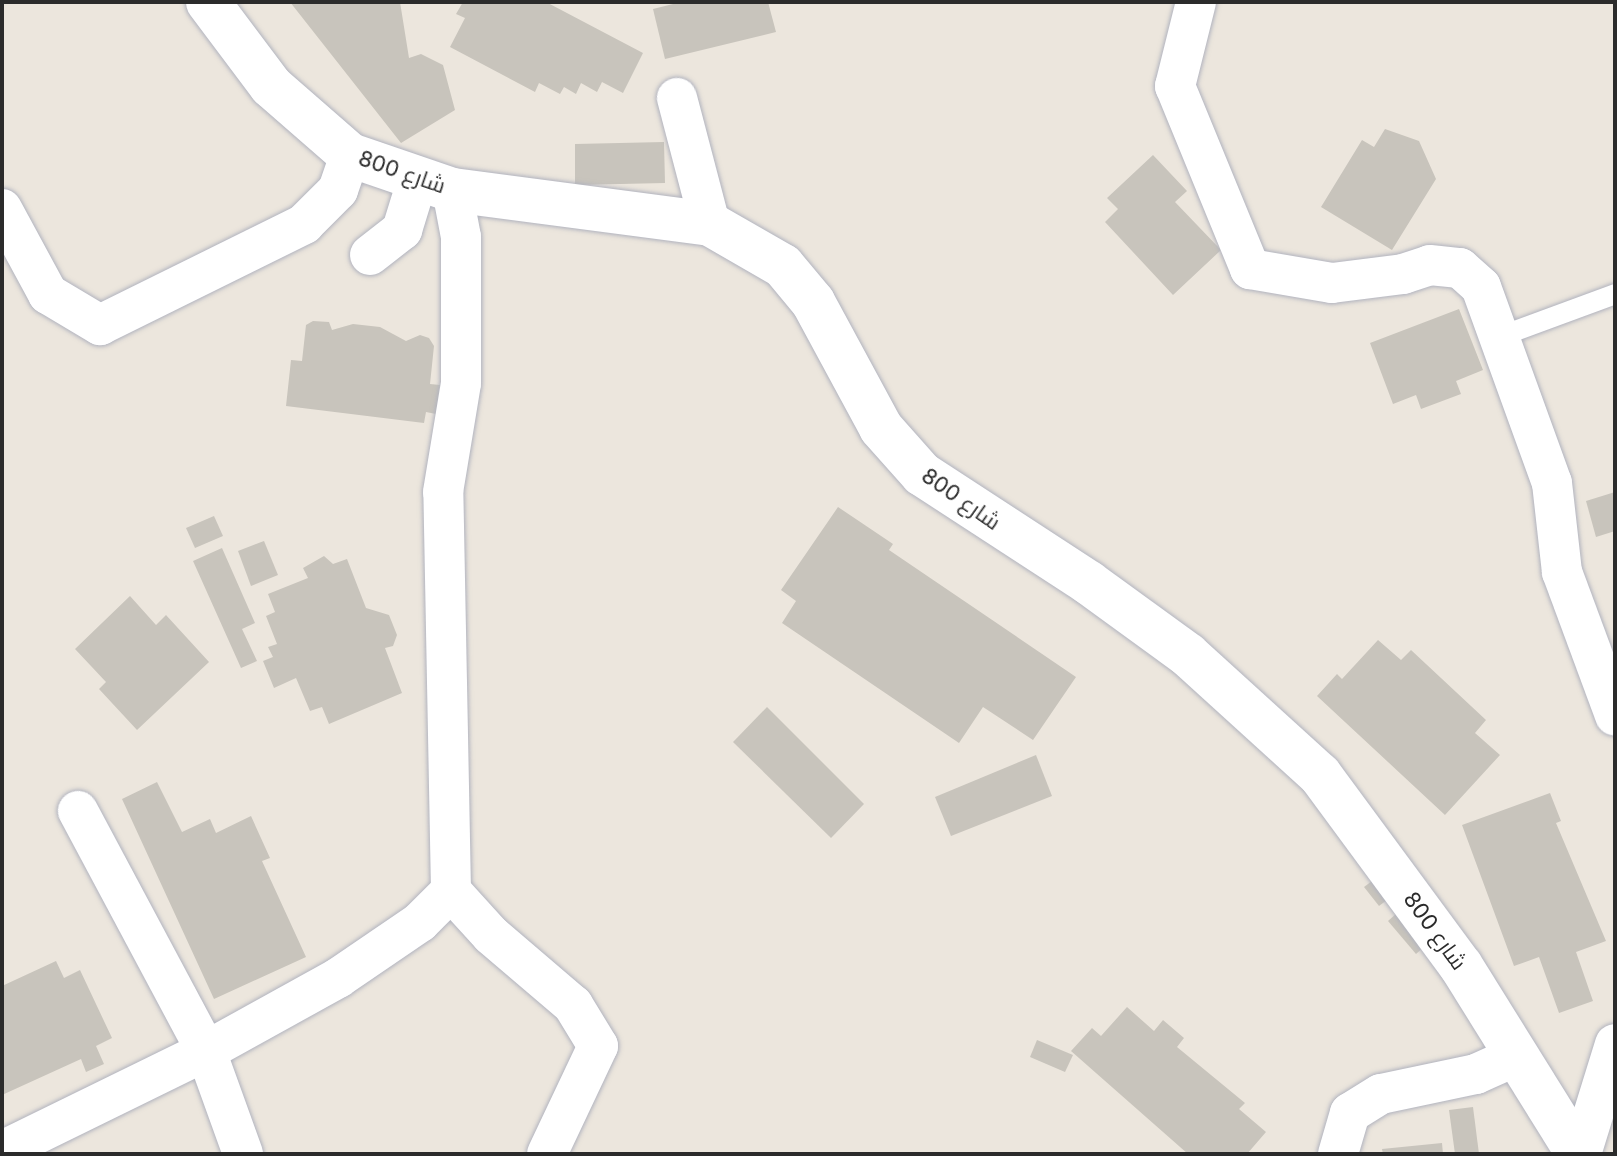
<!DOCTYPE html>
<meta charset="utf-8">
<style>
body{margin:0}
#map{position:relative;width:1617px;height:1156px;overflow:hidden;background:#ece6dd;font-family:Inter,Cairo,sans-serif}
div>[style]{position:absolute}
.building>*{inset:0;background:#c8c4bc}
.roads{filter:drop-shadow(0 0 2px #b1b3be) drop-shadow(0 0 2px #b1b3be)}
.service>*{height:20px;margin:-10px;padding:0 10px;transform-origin:10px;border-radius:10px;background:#fff}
.minor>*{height:40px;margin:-20px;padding:0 20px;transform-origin:20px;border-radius:20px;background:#fff}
.secondary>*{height:44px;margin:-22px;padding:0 22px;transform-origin:22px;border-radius:22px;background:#fff}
span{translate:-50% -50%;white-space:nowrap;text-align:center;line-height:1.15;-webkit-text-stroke:8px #fff;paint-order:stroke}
.street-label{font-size:22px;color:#2b2b2b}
.frame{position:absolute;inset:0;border:4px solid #2b2b2b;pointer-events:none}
</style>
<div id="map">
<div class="building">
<i style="clip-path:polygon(290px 2px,400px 2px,409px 58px,421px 54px,443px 65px,455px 110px,401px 143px)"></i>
<i style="clip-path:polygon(463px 2px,546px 2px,643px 53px,623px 93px,602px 82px,597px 92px,581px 83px,576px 94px,564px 87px,560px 94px,539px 83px,535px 92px,450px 47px,465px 18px,456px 14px)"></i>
<i style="clip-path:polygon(681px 2px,768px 2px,776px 32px,665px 59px,653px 9px)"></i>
<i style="clip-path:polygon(1385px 129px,1419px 141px,1436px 179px,1392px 250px,1321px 207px,1362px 140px,1374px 147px)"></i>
<i style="clip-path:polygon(664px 142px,665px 183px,575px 185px,575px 144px)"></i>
<i style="clip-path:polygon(1153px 155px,1187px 191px,1175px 202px,1221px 250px,1173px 295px,1105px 222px,1118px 209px,1107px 198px)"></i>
<i style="clip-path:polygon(1459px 309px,1483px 370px,1456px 381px,1461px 394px,1421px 409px,1416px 395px,1393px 404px,1370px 343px)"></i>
<i style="clip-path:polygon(313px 321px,329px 322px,332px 330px,353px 324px,380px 327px,406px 341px,420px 335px,429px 338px,434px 346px,430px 384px,440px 385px,436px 414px,426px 412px,424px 423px,286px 406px,291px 360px,302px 361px,306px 325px)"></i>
<i style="clip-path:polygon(1615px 492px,1615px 531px,1596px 537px,1586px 501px)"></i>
<i style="clip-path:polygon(838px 507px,893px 544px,889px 550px,1076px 677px,1033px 740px,983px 707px,959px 743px,782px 623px,796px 601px,781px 590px)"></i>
<i style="clip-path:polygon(214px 516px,223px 536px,195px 548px,186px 528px)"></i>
<i style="clip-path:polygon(264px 541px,278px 575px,251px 586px,238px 551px)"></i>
<i style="clip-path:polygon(222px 548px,255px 623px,242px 629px,257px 661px,241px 668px,193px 561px)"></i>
<i style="clip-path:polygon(324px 556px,333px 564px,347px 559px,366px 608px,389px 615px,397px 635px,393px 646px,385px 648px,402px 693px,329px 724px,322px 707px,310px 711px,296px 678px,274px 688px,263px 661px,273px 657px,268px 647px,277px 644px,266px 616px,275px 612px,268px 594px,308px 578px,303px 568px)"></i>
<i style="clip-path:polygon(130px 596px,156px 625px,166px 615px,209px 662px,137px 730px,99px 689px,106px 682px,75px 649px)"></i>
<i style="clip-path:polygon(1378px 640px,1401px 660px,1411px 650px,1486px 720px,1475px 733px,1500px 755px,1445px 815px,1317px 696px,1337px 674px,1342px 679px)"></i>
<i style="clip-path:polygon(767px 707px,864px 804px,831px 838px,733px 742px)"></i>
<i style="clip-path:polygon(1036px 755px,1052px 796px,951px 836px,935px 797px)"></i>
<i style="clip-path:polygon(157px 782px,182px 832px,210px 819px,216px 833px,251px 816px,270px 858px,262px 861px,306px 957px,214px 999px,122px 799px)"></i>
<i style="clip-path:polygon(1550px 793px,1561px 821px,1556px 823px,1606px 941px,1576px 952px,1593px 1001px,1559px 1013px,1539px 957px,1514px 966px,1462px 825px)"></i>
<i style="clip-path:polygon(1372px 881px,1387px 900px,1379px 906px,1364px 887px)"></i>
<i style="clip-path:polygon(1397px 913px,1425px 946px,1416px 954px,1388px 921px)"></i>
<i style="clip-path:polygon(56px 961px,64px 978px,80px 970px,112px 1038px,96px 1046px,104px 1064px,86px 1072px,81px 1059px,2px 1095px,2px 986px)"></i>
<i style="clip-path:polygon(1127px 1007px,1154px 1031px,1163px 1020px,1184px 1038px,1177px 1047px,1245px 1103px,1239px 1109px,1266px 1132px,1247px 1154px,1188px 1154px,1071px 1051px,1092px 1028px,1101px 1036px)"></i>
<i style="clip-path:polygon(1037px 1040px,1073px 1055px,1065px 1072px,1030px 1057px)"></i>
<i style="clip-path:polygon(1473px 1107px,1479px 1154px,1455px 1154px,1449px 1110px)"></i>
<i style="clip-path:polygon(1442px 1143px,1443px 1154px,1383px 1154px,1382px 1149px)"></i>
</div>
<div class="roads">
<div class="service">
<i style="left:1499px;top:337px;width:124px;rotate:-20.3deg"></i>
</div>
<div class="minor">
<i style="left:1196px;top:2px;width:87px;rotate:104deg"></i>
<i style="left:1175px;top:86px;width:198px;rotate:67.7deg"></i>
<i style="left:1250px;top:269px;width:83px;rotate:9.7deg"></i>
<i style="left:1332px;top:283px;width:72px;rotate:-7.2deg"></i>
<i style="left:1403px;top:274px;width:28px;rotate:-18deg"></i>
<i style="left:1430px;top:265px;width:30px;rotate:6deg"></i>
<i style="left:1460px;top:268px;width:28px;rotate:42deg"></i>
<i style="left:1481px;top:287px;width:208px;rotate:70.1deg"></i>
<i style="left:1552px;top:483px;width:90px;rotate:83.6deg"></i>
<i style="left:1562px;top:572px;width:153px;rotate:69.7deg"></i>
<i style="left:677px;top:98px;width:130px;rotate:75.3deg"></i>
<i style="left:2px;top:209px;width:97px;rotate:61.6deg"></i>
<i style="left:48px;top:294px;width:61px;rotate:30.8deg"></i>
<i style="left:100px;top:325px;width:228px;rotate:-26.3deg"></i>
<i style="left:304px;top:224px;width:48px;rotate:-45deg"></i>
<i style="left:338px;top:190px;width:37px;rotate:-71deg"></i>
<i style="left:370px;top:255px;width:41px;rotate:-38deg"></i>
<i style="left:402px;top:230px;width:54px;rotate:-72.9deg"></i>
<i style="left:78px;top:811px;width:272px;rotate:61.9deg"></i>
<i style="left:206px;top:1051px;width:109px;rotate:70.2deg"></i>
<i style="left:451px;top:891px;width:59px;rotate:47.7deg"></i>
<i style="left:491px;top:935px;width:108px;rotate:40.5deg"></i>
<i style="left:573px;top:1005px;width:48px;rotate:58.6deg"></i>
<i style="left:598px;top:1046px;width:119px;rotate:115.3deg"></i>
<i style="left:2px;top:1151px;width:227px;rotate:-26.1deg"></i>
<i style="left:206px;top:1051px;width:151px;rotate:-28.9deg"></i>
<i style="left:338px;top:978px;width:99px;rotate:-34.3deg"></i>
<i style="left:420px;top:922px;width:44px;rotate:-45deg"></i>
<i style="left:451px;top:891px;width:399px;rotate:-91.1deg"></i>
<i style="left:443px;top:492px;width:110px;rotate:-80.6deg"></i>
<i style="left:461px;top:383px;width:146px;rotate:-90deg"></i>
<i style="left:461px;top:237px;width:48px;rotate:-100.8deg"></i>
<i style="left:1338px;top:1154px;width:43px;rotate:-73.7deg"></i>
<i style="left:1350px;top:1113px;width:36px;rotate:-32deg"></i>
<i style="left:1381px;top:1094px;width:97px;rotate:-11.9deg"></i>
<i style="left:1476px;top:1074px;width:44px;rotate:-24.2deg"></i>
<i style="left:1581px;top:1154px;width:115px;rotate:-72.8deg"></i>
</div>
<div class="secondary">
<i style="left:208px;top:2px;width:105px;rotate:53.1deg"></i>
<i style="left:271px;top:86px;width:105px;rotate:41.1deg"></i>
<i style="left:350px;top:155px;width:108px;rotate:18.9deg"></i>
<i style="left:452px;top:190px;width:260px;rotate:7.5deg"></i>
<i style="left:710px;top:224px;width:84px;rotate:29.9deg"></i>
<i style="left:783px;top:266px;width:47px;rotate:50.2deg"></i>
<i style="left:813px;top:302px;width:143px;rotate:61.6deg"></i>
<i style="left:881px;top:428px;width:62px;rotate:48.3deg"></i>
<i style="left:922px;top:474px;width:199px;rotate:33.1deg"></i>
<i style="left:1089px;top:583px;width:122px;rotate:36deg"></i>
<i style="left:1188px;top:655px;width:178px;rotate:42.3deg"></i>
<i style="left:1320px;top:775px;width:237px;rotate:53.6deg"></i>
<i style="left:1461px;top:966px;width:221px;rotate:58.1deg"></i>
</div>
</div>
<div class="street-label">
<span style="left:402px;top:172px;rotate:19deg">شارع 800</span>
<span style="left:961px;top:499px;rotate:35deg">شارع 800</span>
<span style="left:1435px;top:931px;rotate:54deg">شارع 800</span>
</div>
<div class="frame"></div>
</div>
